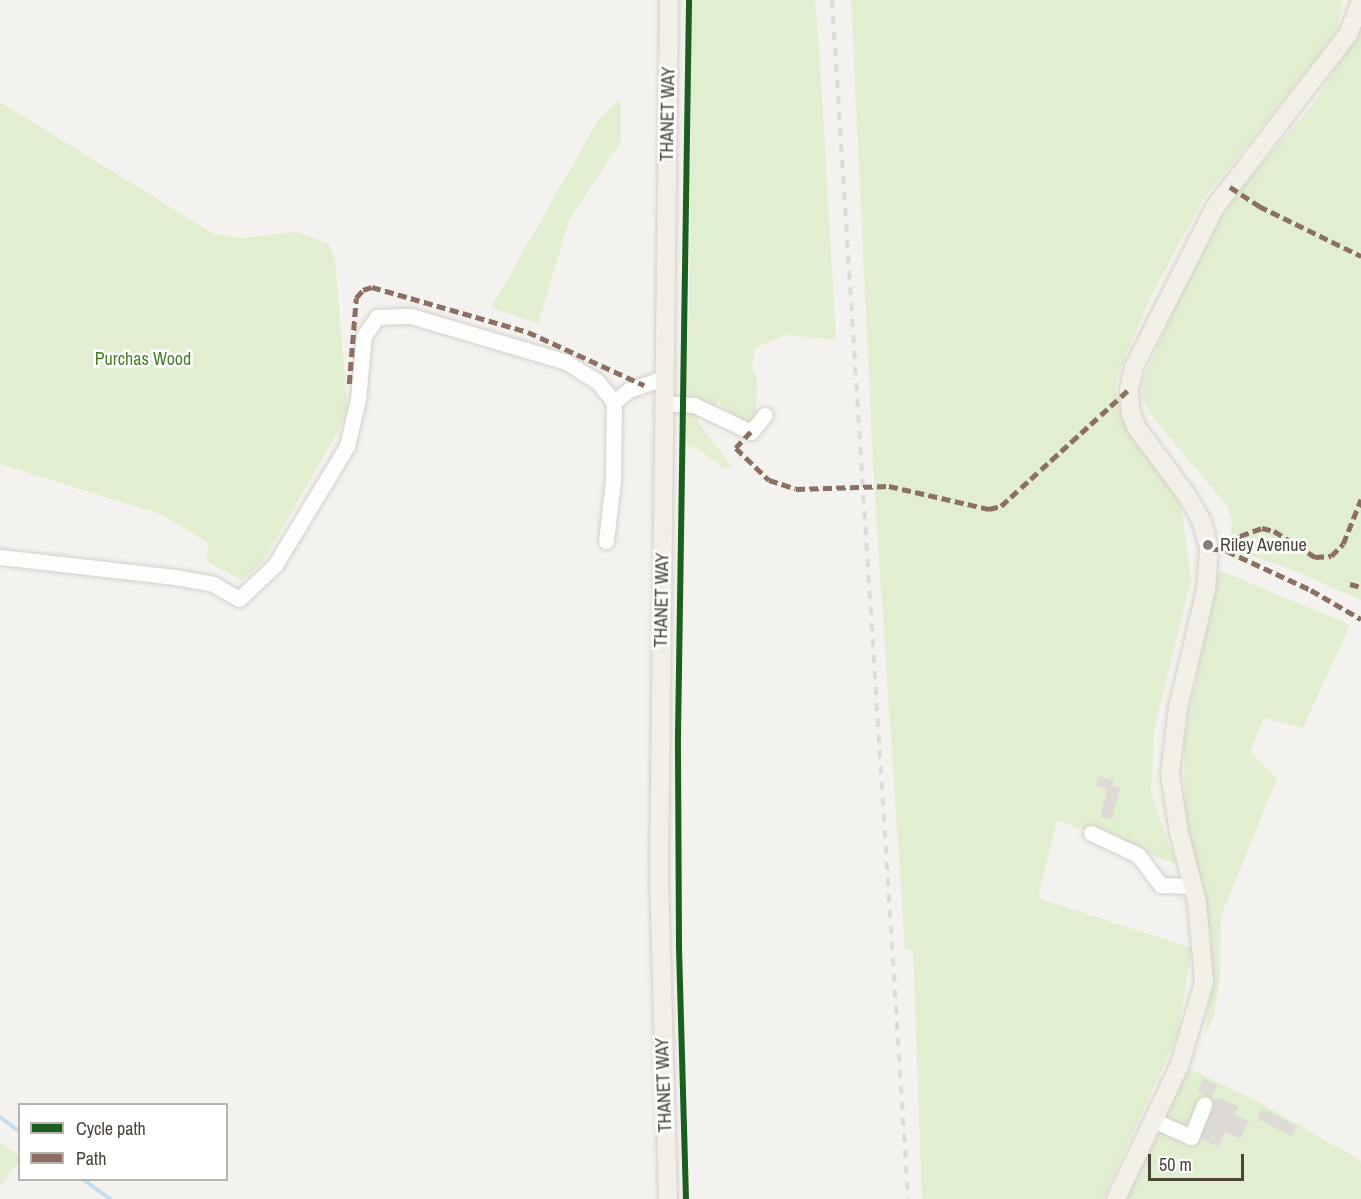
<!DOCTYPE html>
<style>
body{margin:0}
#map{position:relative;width:1361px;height:1199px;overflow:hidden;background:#f4f2ee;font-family:"Archivo Narrow",sans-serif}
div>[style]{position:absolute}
.green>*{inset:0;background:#e1eecf}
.stream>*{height:4px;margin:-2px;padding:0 2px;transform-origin:2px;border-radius:2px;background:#c0ddf1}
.building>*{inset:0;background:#dedbd6}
.roads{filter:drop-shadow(0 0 2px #d2d0cb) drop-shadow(0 0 2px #d2d0cb)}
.minor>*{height:15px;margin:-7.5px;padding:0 7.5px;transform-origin:7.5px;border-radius:7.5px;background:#fdfdfc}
.major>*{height:18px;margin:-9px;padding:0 9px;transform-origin:9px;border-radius:9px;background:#f2efe6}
.rail>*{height:4px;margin-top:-2px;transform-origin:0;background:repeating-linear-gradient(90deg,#dbdbda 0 8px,transparent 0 16px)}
.quiet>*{height:4.5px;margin-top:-2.25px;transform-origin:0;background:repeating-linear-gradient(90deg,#8d6e63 0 9px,transparent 0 13.5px)}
.cycleway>*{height:6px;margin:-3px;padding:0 3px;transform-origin:3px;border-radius:3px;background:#1b5e20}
.dots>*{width:16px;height:16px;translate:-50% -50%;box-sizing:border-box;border:3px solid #fff;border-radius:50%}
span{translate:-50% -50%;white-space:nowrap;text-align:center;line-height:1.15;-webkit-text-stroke:5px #fff;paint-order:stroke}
.street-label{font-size:18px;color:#4b4439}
.park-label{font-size:18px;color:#4a7f2a}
.poi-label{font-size:18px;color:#4b4439}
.left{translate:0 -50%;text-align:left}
.legend{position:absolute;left:18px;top:1103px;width:210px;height:78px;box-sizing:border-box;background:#fff;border:2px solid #b7b4b0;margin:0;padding:8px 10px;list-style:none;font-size:18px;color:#4b4439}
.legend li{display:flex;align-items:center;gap:12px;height:30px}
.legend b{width:30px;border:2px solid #b7b4b0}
.scale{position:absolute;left:1148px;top:1154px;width:96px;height:27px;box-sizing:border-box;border:3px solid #4b4439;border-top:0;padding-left:8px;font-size:18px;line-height:21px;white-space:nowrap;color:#4b4439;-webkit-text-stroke:4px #fff;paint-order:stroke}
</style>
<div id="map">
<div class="green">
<i style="clip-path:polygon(692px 0,815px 0,820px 59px,836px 340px,786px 335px,755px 348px,752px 367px,757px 377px,756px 421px,746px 427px,718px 402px,697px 420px,731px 466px,725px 469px,694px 446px,689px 449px,682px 421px,689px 316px)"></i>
<i style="clip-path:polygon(evenodd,851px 0,1343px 0,1337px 30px,1318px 57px,1204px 198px,1150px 298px,1117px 376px,1116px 391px,1125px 417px,1181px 505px,1191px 580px,1154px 730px,1151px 793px,1176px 864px,1057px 820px,1038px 898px,1192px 948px,1177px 1036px,1103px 1199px,922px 1199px,913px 952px,905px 948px,874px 483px,851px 0,1098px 776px,1114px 780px,1112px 786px,1120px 788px,1112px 820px,1100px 816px,1107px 789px,1096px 786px,1098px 776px)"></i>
<i style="clip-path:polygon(1361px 27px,1361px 600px,1293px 570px,1253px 556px,1243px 563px,1222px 551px,1220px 548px,1231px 533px,1232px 521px,1227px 506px,1151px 415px,1142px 398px,1143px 380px,1176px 305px,1220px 220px,1242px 186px,1312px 106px)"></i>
<i style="clip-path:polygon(617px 101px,621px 103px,621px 141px,570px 218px,538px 323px,491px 308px,597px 122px)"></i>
<i style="clip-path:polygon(0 102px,214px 234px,243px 238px,296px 232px,328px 243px,335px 261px,348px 414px,264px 560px,242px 581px,206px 560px,209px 544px,163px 515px,0 464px)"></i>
<i style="clip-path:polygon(1219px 570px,1350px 625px,1303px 728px,1264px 718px,1250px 751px,1277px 779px,1221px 916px,1220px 976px,1214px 1016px,1206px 1033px,1212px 939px,1185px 827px,1184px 738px)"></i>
<i style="clip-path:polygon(evenodd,1188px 1068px,1261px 1103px,1361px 1161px,1361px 1199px,1125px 1199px,1188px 1068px,1203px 1079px,1216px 1085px,1211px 1097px,1197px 1091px,1203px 1079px,1188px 1068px,1213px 1100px,1239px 1107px,1235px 1115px,1249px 1122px,1240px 1139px,1225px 1132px,1217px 1147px,1199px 1138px,1213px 1100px,1188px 1068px,1263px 1108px,1296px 1126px,1291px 1135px,1257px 1118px,1263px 1108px)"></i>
<i style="clip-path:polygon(0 1142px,19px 1156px,19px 1161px,0 1187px)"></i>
</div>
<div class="stream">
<i style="left:0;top:1117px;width:25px;rotate:37deg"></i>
<i style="left:84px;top:1180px;width:32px;rotate:36deg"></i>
</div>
<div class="building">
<i style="clip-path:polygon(1098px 776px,1114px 780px,1112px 786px,1120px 788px,1112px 820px,1100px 817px,1107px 789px,1096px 786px)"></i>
<i style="clip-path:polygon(1203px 1078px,1217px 1085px,1211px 1098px,1197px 1091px)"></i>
<i style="clip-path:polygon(1222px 1099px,1239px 1107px,1235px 1115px,1249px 1121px,1240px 1139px,1225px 1132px,1218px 1147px,1199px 1138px,1213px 1100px)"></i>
<i style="clip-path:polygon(1263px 1108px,1296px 1126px,1291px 1136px,1257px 1118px)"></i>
</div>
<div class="roads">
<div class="minor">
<i style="left:664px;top:403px;width:30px;rotate:4deg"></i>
<i style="left:694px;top:405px;width:63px;rotate:25.3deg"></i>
<i style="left:751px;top:432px;width:22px;rotate:-51deg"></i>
<i style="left:606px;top:541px;width:61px;rotate:-83.5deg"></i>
<i style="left:613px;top:480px;width:78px;rotate:-89.3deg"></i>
<i style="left:614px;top:402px;width:19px;rotate:-39deg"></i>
<i style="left:629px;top:390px;width:37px;rotate:-19deg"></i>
<i style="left:0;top:557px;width:176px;rotate:6.5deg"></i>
<i style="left:175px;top:577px;width:39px;rotate:10deg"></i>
<i style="left:213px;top:584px;width:30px;rotate:30deg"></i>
<i style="left:239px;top:599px;width:50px;rotate:-43.4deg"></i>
<i style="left:275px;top:565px;width:139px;rotate:-58.8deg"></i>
<i style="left:347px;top:446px;width:48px;rotate:-76.8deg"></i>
<i style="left:358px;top:399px;width:63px;rotate:-84.6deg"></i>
<i style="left:364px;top:336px;width:23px;rotate:-56deg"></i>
<i style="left:377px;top:317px;width:34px;rotate:-2deg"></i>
<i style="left:411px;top:316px;width:162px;rotate:16.5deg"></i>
<i style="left:566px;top:362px;width:36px;rotate:32deg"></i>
<i style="left:597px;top:381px;width:27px;rotate:51deg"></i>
<i style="left:1091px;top:833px;width:52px;rotate:25.1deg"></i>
<i style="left:1138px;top:855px;width:38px;rotate:53deg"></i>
<i style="left:1161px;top:885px;width:32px;rotate:2deg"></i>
<i style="left:1153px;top:1120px;width:42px;rotate:24.1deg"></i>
<i style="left:1191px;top:1137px;width:35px;rotate:-68deg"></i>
</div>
<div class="major">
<i style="left:668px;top:1199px;width:327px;rotate:-91.6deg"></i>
<i style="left:659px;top:872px;width:872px;rotate:-89.34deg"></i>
<i style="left:1116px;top:1199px;width:149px;rotate:-64.6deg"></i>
<i style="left:1180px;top:1064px;width:85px;rotate:-73.7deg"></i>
<i style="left:1204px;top:982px;width:80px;rotate:-95deg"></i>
<i style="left:1197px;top:902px;width:71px;rotate:-104.6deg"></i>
<i style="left:1179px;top:833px;width:60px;rotate:-98.7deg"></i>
<i style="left:1170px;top:774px;width:66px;rotate:-83.1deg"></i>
<i style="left:1178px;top:708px;width:121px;rotate:-76.7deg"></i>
<i style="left:1206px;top:590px;width:42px;rotate:-85.9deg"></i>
<i style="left:1209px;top:548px;width:27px;rotate:-105deg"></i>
<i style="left:1202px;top:522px;width:29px;rotate:-119deg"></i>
<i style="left:1188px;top:497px;width:86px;rotate:-126.5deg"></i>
<i style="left:1137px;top:428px;width:15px;rotate:-113deg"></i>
<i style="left:1131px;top:414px;width:25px;rotate:-95deg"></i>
<i style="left:1129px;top:389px;width:23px;rotate:-77deg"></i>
<i style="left:1134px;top:367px;width:179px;rotate:-63.1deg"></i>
<i style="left:1215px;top:207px;width:218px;rotate:-52.4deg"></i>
<i style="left:1348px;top:34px;width:35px;rotate:-68deg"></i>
</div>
</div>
<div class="rail">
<i style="left:832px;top:0;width:1201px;rotate:86.37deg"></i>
</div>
<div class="quiet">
<i style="left:1230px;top:187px;width:35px;rotate:33deg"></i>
<i style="left:1259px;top:206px;width:114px;rotate:26.1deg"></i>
<i style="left:349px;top:384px;width:86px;rotate:-85.3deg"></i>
<i style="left:356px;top:298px;width:11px;rotate:-49deg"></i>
<i style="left:363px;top:290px;width:9px;rotate:-18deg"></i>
<i style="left:372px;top:287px;width:162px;rotate:16.1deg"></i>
<i style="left:528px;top:332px;width:128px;rotate:24.6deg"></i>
<i style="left:751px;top:432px;width:22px;rotate:133deg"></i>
<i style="left:736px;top:448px;width:46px;rotate:44.1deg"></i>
<i style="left:769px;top:480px;width:28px;rotate:18deg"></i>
<i style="left:796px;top:489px;width:93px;rotate:-1.8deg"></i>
<i style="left:889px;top:486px;width:103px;rotate:13deg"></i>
<i style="left:989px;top:509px;width:12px;rotate:-14deg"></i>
<i style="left:1001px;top:506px;width:173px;rotate:-42.4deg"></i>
<i style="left:1209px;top:548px;width:18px;rotate:9deg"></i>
<i style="left:1227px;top:551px;width:93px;rotate:24.9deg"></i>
<i style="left:1311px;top:590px;width:58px;rotate:30.1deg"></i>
<i style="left:1227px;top:551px;width:20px;rotate:-49deg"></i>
<i style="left:1240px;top:536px;width:23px;rotate:-20deg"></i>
<i style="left:1262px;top:528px;width:12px;rotate:14deg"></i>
<i style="left:1274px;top:531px;width:49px;rotate:32.4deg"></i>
<i style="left:1315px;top:557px;width:16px;rotate:-4deg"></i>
<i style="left:1331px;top:556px;width:17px;rotate:-45deg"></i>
<i style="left:1343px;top:544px;width:48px;rotate:-68.2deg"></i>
<i style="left:1350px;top:584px;width:11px;rotate:15deg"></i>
</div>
<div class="cycleway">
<i style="left:686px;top:1199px;width:255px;rotate:-91.6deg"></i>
<i style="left:679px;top:944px;width:208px;rotate:-90.3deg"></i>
<i style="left:678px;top:736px;width:736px;rotate:-89.14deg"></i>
</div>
<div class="dots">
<i style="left:1208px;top:545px;background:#868178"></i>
</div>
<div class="street-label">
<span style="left:668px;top:114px;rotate:-89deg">THANET WAY</span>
<span style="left:662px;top:600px;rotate:-89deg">THANET WAY</span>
<span style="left:664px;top:1085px;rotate:-92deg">THANET WAY</span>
</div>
<div class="park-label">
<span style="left:143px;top:359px">Purchas Wood</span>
</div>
<div class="poi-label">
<span class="left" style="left:1220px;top:545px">Riley Avenue</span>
</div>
<ul class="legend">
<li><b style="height:8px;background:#1b5e20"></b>Cycle path</li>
<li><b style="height:8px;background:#8d6e63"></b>Path</li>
</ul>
<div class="scale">50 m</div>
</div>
